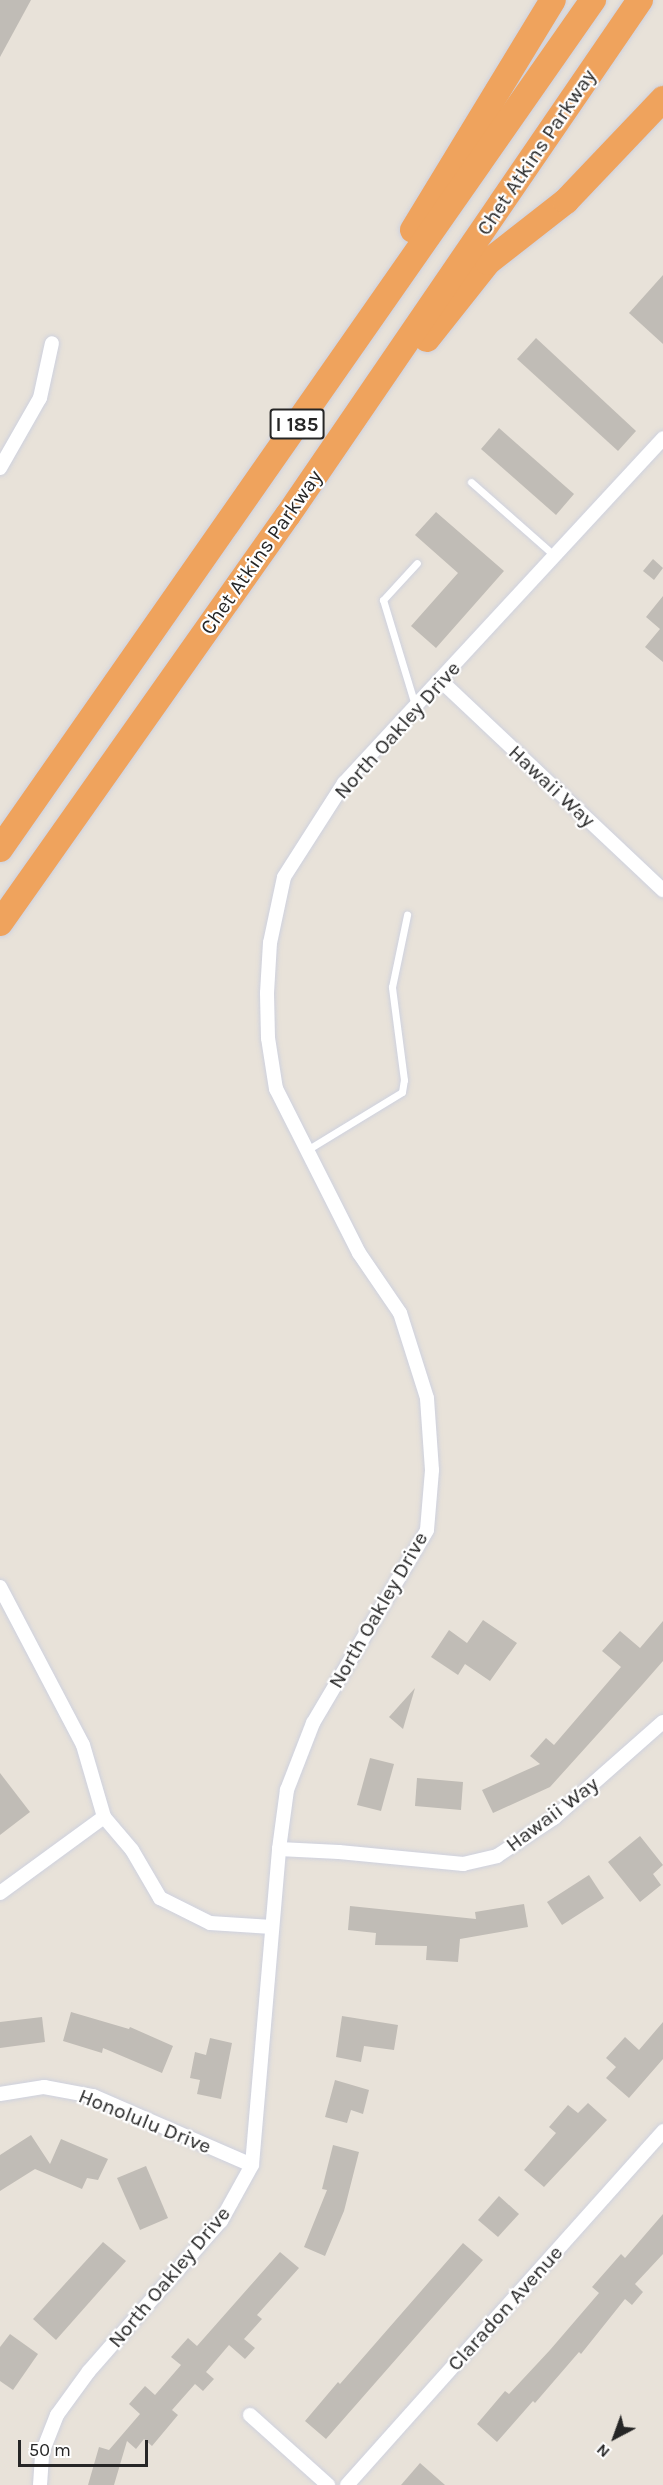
<!DOCTYPE html>
<style>
body{margin:0}
#map{position:relative;width:663px;height:2485px;overflow:hidden;background:#e8e2d9;font-family:Karla,sans-serif}
div>[style]{position:absolute}
.building>*{inset:0;background:#c0bcb6}
.roads{filter:drop-shadow(0 0 2px #ced1de) drop-shadow(0 0 2px #ced1de)}
.service>*{height:7px;margin:-3.5px;padding:0 3.5px;transform-origin:3.5px;border-radius:3.5px;background:#fff}
.minor>*{height:14px;margin:-7px;padding:0 7px;transform-origin:7px;border-radius:7px;background:#fff}
.motorway>*{height:26px;margin:-13px;padding:0 13px;transform-origin:13px;border-radius:13px;background:#efa35d}
span{translate:-50% -50%;white-space:nowrap;text-align:center;line-height:1.15;-webkit-text-stroke:4.5px #fff;paint-order:stroke}
.shield-label span{padding:2px 4px;background:#fff;border:2px solid;border-radius:4px;-webkit-text-stroke-width:0}
.shield-label{font-size:20px;color:#262626;font-weight:700}
.street-label{font-size:21px;color:#262626}
.north{position:absolute;left:585px;top:2407px;width:60px;height:60px;-webkit-text-stroke:4px #fff;paint-order:stroke;rotate:221deg;font-size:16px;font-weight:700;line-height:24px;text-align:center;color:#262626}
.north::after{content:'';display:block;margin:auto;width:21px;height:27px;background:#262626;clip-path:polygon(50% 0,100% 100%,50% 72%,0 100%)}
.scale{position:absolute;left:18px;top:2440px;width:130px;height:27px;box-sizing:border-box;border:3px solid #262626;border-top:0;padding-left:8px;font-size:18px;line-height:21px;white-space:nowrap;color:#262626;-webkit-text-stroke:4px #fff;paint-order:stroke}
</style>
<div id="map">
<div class="building">
<i style="clip-path:polygon(0 0,31px 0,0 57px)"></i>
<i style="clip-path:polygon(663px 275px,663px 344px,629px 313px)"></i>
<i style="clip-path:polygon(536px 338px,636px 431px,618px 451px,517px 359px)"></i>
<i style="clip-path:polygon(499px 428px,574px 494px,556px 515px,481px 449px)"></i>
<i style="clip-path:polygon(436px 512px,504px 571px,436px 648px,411px 626px,458px 573px,415px 535px)"></i>
<i style="clip-path:polygon(653px 559px,663px 568px,654px 580px,643px 571px)"></i>
<i style="clip-path:polygon(663px 596px,663px 662px,645px 647px,660px 629px,646px 617px)"></i>
<i style="clip-path:polygon(483px 1620px,517px 1643px,490px 1681px,465px 1664px,458px 1675px,431px 1657px,449px 1630px,467px 1643px)"></i>
<i style="clip-path:polygon(663px 1621px,663px 1661px,642px 1685px,550px 1787px,493px 1813px,482px 1790px,540px 1764px,530px 1756px,546px 1738px,554px 1745px,621px 1667px,602px 1651px,620px 1631px,640px 1648px)"></i>
<i style="clip-path:polygon(415px 1688px,403px 1729px,389px 1717px)"></i>
<i style="clip-path:polygon(370px 1758px,394px 1764px,381px 1811px,357px 1805px)"></i>
<i style="clip-path:polygon(0 1773px,30px 1812px,0 1835px)"></i>
<i style="clip-path:polygon(417px 1778px,463px 1782px,461px 1810px,415px 1806px)"></i>
<i style="clip-path:polygon(640px 1836px,663px 1865px,653px 1874px,661px 1885px,640px 1902px,608px 1862px)"></i>
<i style="clip-path:polygon(589px 1875px,604px 1898px,562px 1925px,547px 1902px)"></i>
<i style="clip-path:polygon(524px 1904px,528px 1927px,460px 1939px,458px 1962px,426px 1960px,427px 1946px,375px 1945px,376px 1933px,348px 1930px,350px 1906px,476px 1919px,475px 1912px)"></i>
<i style="clip-path:polygon(71px 2012px,129px 2029px,130px 2027px,173px 2046px,162px 2073px,103px 2048px,102px 2053px,63px 2041px)"></i>
<i style="clip-path:polygon(342px 2016px,398px 2025px,394px 2050px,364px 2046px,361px 2062px,336px 2057px)"></i>
<i style="clip-path:polygon(42px 2017px,45px 2042px,0 2048px,0 2022px)"></i>
<i style="clip-path:polygon(663px 2022px,663px 2059px,629px 2098px,606px 2078px,616px 2067px,606px 2058px,625px 2037px,639px 2050px)"></i>
<i style="clip-path:polygon(210px 2038px,232px 2043px,221px 2099px,197px 2094px,200px 2080px,190px 2078px,195px 2052px,206px 2055px)"></i>
<i style="clip-path:polygon(335px 2080px,369px 2090px,363px 2114px,351px 2110px,347px 2123px,325px 2117px)"></i>
<i style="clip-path:polygon(588px 2103px,607px 2120px,544px 2187px,524px 2170px,556px 2133px,549px 2127px,568px 2105px,578px 2113px)"></i>
<i style="clip-path:polygon(31px 2135px,50px 2164px,61px 2139px,108px 2159px,98px 2180px,87px 2178px,82px 2189px,35px 2169px,0 2191px,0 2155px)"></i>
<i style="clip-path:polygon(333px 2145px,359px 2152px,344px 2211px,325px 2256px,304px 2247px,327px 2190px,322px 2189px)"></i>
<i style="clip-path:polygon(146px 2166px,168px 2218px,140px 2230px,117px 2178px)"></i>
<i style="clip-path:polygon(499px 2196px,519px 2214px,498px 2237px,478px 2220px)"></i>
<i style="clip-path:polygon(663px 2214px,663px 2254px,635px 2284px,643px 2292px,632px 2305px,625px 2299px,581px 2354px,579px 2352px,535px 2403px,533px 2401px,497px 2442px,477px 2424px,505px 2391px,509px 2394px,550px 2350px,599px 2293px,592px 2287px,621px 2254px,625px 2258px)"></i>
<i style="clip-path:polygon(103px 2242px,126px 2261px,56px 2340px,33px 2319px)"></i>
<i style="clip-path:polygon(463px 2243px,483px 2260px,326px 2439px,305px 2421px,338px 2382px,340px 2384px)"></i>
<i style="clip-path:polygon(280px 2252px,299px 2268px,257px 2315px,262px 2319px,244px 2339px,255px 2348px,245px 2359px,229px 2345px,206px 2372px,214px 2379px,203px 2391px,195px 2384px,172px 2410px,178px 2415px,152px 2446px,144px 2439px,136px 2449px,127px 2441px,114px 2485px,88px 2485px,99px 2447px,109px 2450px,140px 2414px,129px 2404px,145px 2386px,155px 2395px,181px 2365px,171px 2357px,188px 2338px,197px 2346px)"></i>
<i style="clip-path:polygon(10px 2334px,38px 2354px,13px 2390px,0 2381px,0 2347px)"></i>
<i style="clip-path:polygon(420px 2463px,445px 2485px,401px 2485px)"></i>
</div>
<div class="roads">
<div class="service">
<i style="left:471px;top:482px;width:112px;rotate:41.4deg"></i>
<i style="left:415px;top:705px;width:110px;rotate:-106.9deg"></i>
<i style="left:383px;top:600px;width:50px;rotate:-47.4deg"></i>
<i style="left:307px;top:1150px;width:111px;rotate:-31.4deg"></i>
<i style="left:402px;top:1092px;width:12px;rotate:-81deg"></i>
<i style="left:404px;top:1080px;width:94px;rotate:-97.4deg"></i>
<i style="left:392px;top:987px;width:74px;rotate:-78.2deg"></i>
</div>
<div class="minor">
<i style="left:0;top:468px;width:81px;rotate:-60.3deg"></i>
<i style="left:40px;top:398px;width:56px;rotate:-77.7deg"></i>
<i style="left:441px;top:681px;width:305px;rotate:43.3deg"></i>
<i style="left:0;top:1587px;width:178px;rotate:62.3deg"></i>
<i style="left:83px;top:1745px;width:75px;rotate:73.7deg"></i>
<i style="left:104px;top:1817px;width:43px;rotate:49.7deg"></i>
<i style="left:132px;top:1850px;width:56px;rotate:59.7deg"></i>
<i style="left:160px;top:1898px;width:56px;rotate:26.6deg"></i>
<i style="left:210px;top:1923px;width:62px;rotate:3.7deg"></i>
<i style="left:279px;top:1849px;width:60px;rotate:2.9deg"></i>
<i style="left:339px;top:1852px;width:125px;rotate:5.5deg"></i>
<i style="left:463px;top:1864px;width:35px;rotate:-13deg"></i>
<i style="left:497px;top:1856px;width:69px;rotate:-33.7deg"></i>
<i style="left:554px;top:1818px;width:145px;rotate:-41.4deg"></i>
<i style="left:0;top:1893px;width:129px;rotate:-36.2deg"></i>
<i style="left:0;top:2094px;width:45px;rotate:-9deg"></i>
<i style="left:44px;top:2087px;width:50px;rotate:10.4deg"></i>
<i style="left:93px;top:2096px;width:173px;rotate:23.5deg"></i>
<i style="left:250px;top:2415px;width:105px;rotate:41.9deg"></i>
<i style="left:40px;top:2485px;width:32px;rotate:-86deg"></i>
<i style="left:42px;top:2453px;width:41px;rotate:-68.5deg"></i>
<i style="left:57px;top:2415px;width:54px;rotate:-54deg"></i>
<i style="left:89px;top:2371px;width:200px;rotate:-48.7deg"></i>
<i style="left:221px;top:2221px;width:64px;rotate:-61deg"></i>
<i style="left:252px;top:2165px;width:317px;rotate:-85.1deg"></i>
<i style="left:279px;top:1849px;width:60px;rotate:-82.3deg"></i>
<i style="left:287px;top:1790px;width:72px;rotate:-68.8deg"></i>
<i style="left:313px;top:1723px;width:224px;rotate:-59.4deg"></i>
<i style="left:427px;top:1530px;width:60px;rotate:-85.2deg"></i>
<i style="left:432px;top:1470px;width:72px;rotate:-94deg"></i>
<i style="left:427px;top:1398px;width:89px;rotate:-107.6deg"></i>
<i style="left:400px;top:1313px;width:73px;rotate:-124.3deg"></i>
<i style="left:359px;top:1253px;width:184px;rotate:-116.8deg"></i>
<i style="left:276px;top:1089px;width:52px;rotate:-98.9deg"></i>
<i style="left:268px;top:1038px;width:45px;rotate:-91.3deg"></i>
<i style="left:267px;top:993px;width:50px;rotate:-86.6deg"></i>
<i style="left:270px;top:943px;width:67px;rotate:-78deg"></i>
<i style="left:284px;top:877px;width:112px;rotate:-57.4deg"></i>
<i style="left:344px;top:783px;width:470px;rotate:-47.2deg"></i>
<i style="left:347px;top:2485px;width:475px;rotate:-48.2deg"></i>
</div>
<div class="motorway">
<i style="left:413px;top:230px;width:269px;rotate:-58.7deg"></i>
<i style="left:427px;top:339px;width:98px;rotate:-51.6deg"></i>
<i style="left:488px;top:262px;width:99px;rotate:-38deg"></i>
<i style="left:566px;top:201px;width:141px;rotate:-46.4deg"></i>
<i style="left:0;top:849px;width:1036px;rotate:-55.07deg"></i>
<i style="left:0;top:923px;width:499px;rotate:-54.8deg"></i>
<i style="left:288px;top:515px;width:624px;rotate:-55.65deg"></i>
</div>
</div>
<div class="shield-label">
<span style="left:297px;top:424px">I 185</span>
</div>
<div class="street-label">
<span style="left:536px;top:152px;rotate:-56deg">Chet Atkins Parkway</span>
<span style="left:261px;top:552px;rotate:-55deg">Chet Atkins Parkway</span>
<span style="left:397px;top:730px;rotate:-48deg">North Oakley Drive</span>
<span style="left:552px;top:786px;rotate:43deg">Hawaii Way</span>
<span style="left:378px;top:1610px;rotate:-60deg">North Oakley Drive</span>
<span style="left:552px;top:1814px;rotate:-37deg">Hawaii Way</span>
<span style="left:145px;top:2121px;rotate:22deg">Honolulu Drive</span>
<span style="left:169px;top:2277px;rotate:-50deg">North Oakley Drive</span>
<span style="left:505px;top:2308px;rotate:-48deg">Claradon Avenue</span>
</div>
<div class="north">N</div>
<div class="scale">50 m</div>
</div>
